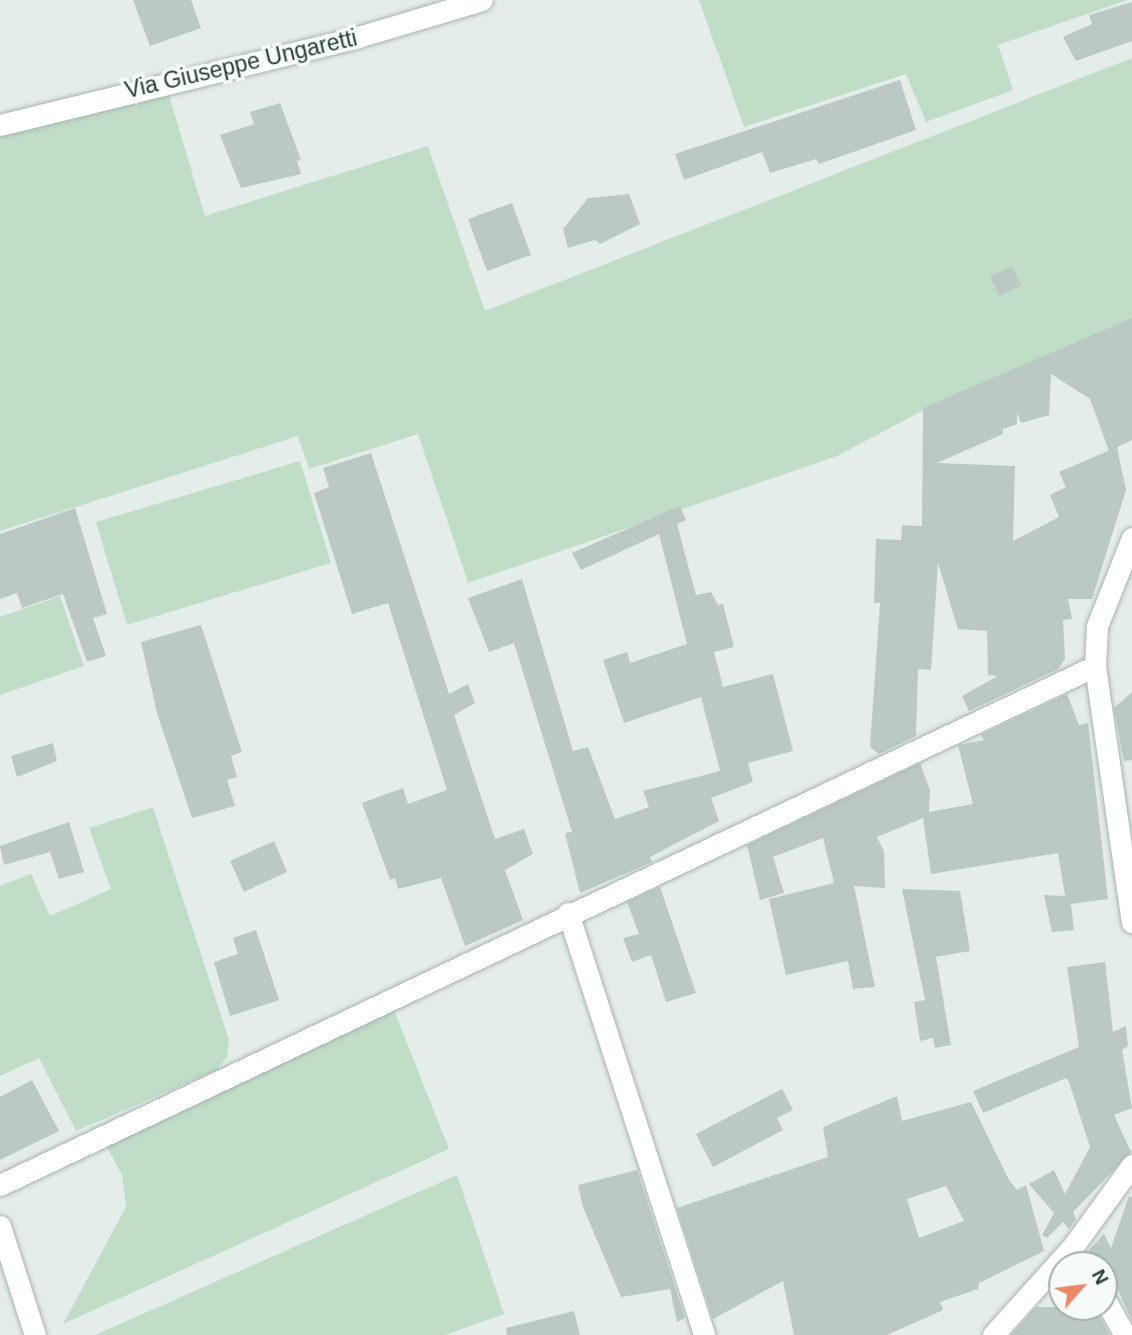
<!DOCTYPE html>
<style>
body{margin:0}
#map{position:relative;width:1132px;height:1335px;overflow:hidden;background:#e5edea;font-family:Helvetica,sans-serif}
div>[style]{position:absolute}
.green>*{inset:0;background:#c0ddc8}
.building>*{inset:0;background:#bbc8c3}
.roads{filter:drop-shadow(0 0 2px #a8b5b1) drop-shadow(0 0 2px #a8b5b1)}
.minor>*{height:21px;margin:-10.5px;padding:0 10.5px;transform-origin:10.5px;border-radius:10.5px;background:#fff}
span{translate:-50% -50%;white-space:nowrap;text-align:center;line-height:1.15;-webkit-text-stroke:7px #f6faf8;paint-order:stroke}
.street-label{font-size:23px;color:#253e37}
.north{position:absolute;left:1048px;top:1251px;width:70px;height:70px;box-sizing:border-box;background:#f6faf8;border:2px solid #a2afab;border-radius:50%;rotate:62deg;font-size:19px;font-weight:700;line-height:28px;text-align:center;color:#253e37}
.north::after{content:'';display:block;margin:auto;width:24px;height:32px;background:#e98768;clip-path:polygon(50% 0,100% 100%,50% 72%,0 100%)}
</style>
<div id="map">
<div class="green">
<i style="clip-path:polygon(699px 0,1127px 0,998px 45px,1013px 90px,926px 122px,906px 74px,744px 127px)"></i>
<i style="clip-path:polygon(1132px 58px,1132px 321px,924px 410px,837px 456px,468px 583px,418px 434px,309px 469px,298px 436px,0 531px,0 136px,168px 92px,205px 216px,428px 146px,485px 311px)"></i>
<i style="clip-path:polygon(300px 461px,331px 563px,127px 625px,96px 522px)"></i>
<i style="clip-path:polygon(60px 596px,84px 666px,0 695px,0 617px)"></i>
<i style="clip-path:polygon(153px 807px,229px 1040px,227px 1057px,217px 1070px,76px 1131px,39px 1058px,0 1076px,0 886px,31px 874px,50px 916px,111px 889px,89px 828px)"></i>
<i style="clip-path:polygon(392px 1005px,449px 1149px,63px 1324px,126px 1207px,122px 1175px,106px 1145px)"></i>
<i style="clip-path:polygon(457px 1175px,504px 1314px,445px 1335px,95px 1335px)"></i>
</div>
<div class="building">
<i style="clip-path:polygon(133px 0,191px 0,201px 28px,150px 46px)"></i>
<i style="clip-path:polygon(1132px 2px,1132px 41px,1076px 61px,1063px 37px,1092px 24px,1089px 15px)"></i>
<i style="clip-path:polygon(900px 80px,916px 130px,819px 164px,816px 159px,770px 173px,762px 152px,684px 180px,675px 154px)"></i>
<i style="clip-path:polygon(280px 103px,301px 160px,297px 161px,301px 174px,241px 188px,220px 135px,254px 124px,250px 112px)"></i>
<i style="clip-path:polygon(629px 194px,640px 224px,600px 244px,595px 240px,568px 248px,563px 229px,588px 198px)"></i>
<i style="clip-path:polygon(512px 203px,531px 255px,487px 271px,468px 219px)"></i>
<i style="clip-path:polygon(1012px 266px,1021px 286px,999px 296px,990px 276px)"></i>
<i style="clip-path:polygon(1132px 318px,1132px 440px,1109px 451px,1090px 399px,1051px 374px,1049px 415px,1021px 423px,1017px 413px,1017px 424px,1003px 429px,1003px 434px,937px 463px,1015px 466px,1013px 541px,1059px 517px,1050px 495px,1066px 487px,1059px 472px,1117px 447px,1126px 490px,1092px 599px,1068px 599px,1072px 619px,1063px 620px,1065px 659px,1058px 669px,969px 711px,962px 696px,998px 676px,988px 675px,987px 631px,958px 629px,938px 563px,931px 670px,918px 669px,916px 736px,879px 754px,870px 747px,880px 603px,874px 603px,876px 539px,901px 540px,902px 525px,922px 526px,923px 408px)"></i>
<i style="clip-path:polygon(371px 453px,449px 694px,468px 684px,475px 703px,454px 715px,495px 839px,524px 829px,533px 854px,505px 870px,523px 920px,465px 946px,441px 878px,398px 889px,395px 878px,390px 880px,362px 803px,403px 788px,408px 804px,447px 790px,388px 603px,352px 614px,314px 493px,329px 487px,323px 468px)"></i>
<i style="clip-path:polygon(680px 506px,686px 520px,677px 524px,696px 595px,711px 592px,718px 605px,723px 604px,734px 647px,714px 652px,723px 687px,773px 674px,793px 751px,748px 763px,753px 782px,711px 798px,719px 821px,650px 857px,652px 862px,580px 893px,565px 833px,572px 832px,514px 643px,489px 652px,468px 598px,522px 579px,573px 751px,588px 747px,615px 819px,649px 807px,643px 791px,720px 771px,701px 697px,624px 723px,603px 660px,627px 652px,630px 663px,687px 644px,659px 534px,581px 570px,572px 553px)"></i>
<i style="clip-path:polygon(75px 508px,107px 614px,93px 618px,106px 656px,87px 662px,63px 594px,22px 608px,17px 593px,0 599px,0 534px)"></i>
<i style="clip-path:polygon(201px 625px,242px 752px,231px 756px,237px 777px,227px 780px,235px 806px,192px 818px,157px 713px,141px 642px)"></i>
<i style="clip-path:polygon(1132px 692px,1132px 760px,1124px 761px,1114px 708px)"></i>
<i style="clip-path:polygon(1067px 694px,1079px 725px,1088px 723px,1108px 899px,1071px 904px,1074px 930px,1052px 932px,1044px 895px,1065px 896px,1058px 853px,931px 874px,923px 818px,877px 837px,884px 851px,885px 888px,854px 886px,875px 987px,853px 989px,848px 961px,786px 975px,769px 899px,834px 883px,823px 838px,773px 857px,784px 893px,760px 900px,747px 845px,920px 763px,930px 790px,929px 812px,973px 804px,958px 745px,984px 740px,981px 735px)"></i>
<i style="clip-path:polygon(53px 743px,57px 761px,17px 777px,11px 756px)"></i>
<i style="clip-path:polygon(69px 822px,84px 872px,59px 879px,50px 852px,4px 865px,0 846px)"></i>
<i style="clip-path:polygon(274px 841px,287px 872px,244px 892px,230px 861px)"></i>
<i style="clip-path:polygon(660px 887px,696px 993px,666px 1002px,651px 955px,632px 962px,623px 938px,639px 934px,627px 902px)"></i>
<i style="clip-path:polygon(902px 889px,960px 891px,970px 951px,936px 957px,951px 1045px,935px 1048px,933px 1038px,920px 1041px,914px 1002px,925px 1000px)"></i>
<i style="clip-path:polygon(256px 930px,279px 1000px,230px 1016px,214px 962px,238px 954px,233px 938px)"></i>
<i style="clip-path:polygon(1105px 962px,1113px 1032px,1126px 1026px,1128px 1046px,1122px 1050px,1132px 1108px,1114px 1115px,1131px 1152px,1073px 1212px,1076px 1219px,1069px 1229px,1063px 1222px,1047px 1238px,1042px 1235px,1054px 1213px,1029px 1184px,1054px 1170px,1065px 1194px,1090px 1147px,1069px 1082px,1066px 1078px,983px 1113px,973px 1091px,1079px 1047px,1067px 967px)"></i>
<i style="clip-path:polygon(32px 1080px,59px 1131px,0 1160px,0 1097px)"></i>
<i style="clip-path:polygon(782px 1089px,793px 1110px,777px 1118px,783px 1130px,713px 1167px,696px 1134px)"></i>
<i style="clip-path:polygon(evenodd,897px 1096px,902px 1121px,971px 1102px,1009px 1180px,1017px 1190px,1026px 1185px,1044px 1251px,979px 1283px,978px 1289px,940px 1302px,943px 1310px,887px 1335px,794px 1335px,783px 1281px,713px 1319px,677px 1208px,828px 1157px,823px 1127px,897px 1096px,946px 1186px,964px 1221px,919px 1238px,907px 1199px,946px 1186px)"></i>
<i style="clip-path:polygon(637px 1170px,685px 1318px,677px 1322px,670px 1289px,621px 1297px,583px 1207px,578px 1185px)"></i>
<i style="clip-path:polygon(1129px 1196px,1132px 1197px,1132px 1321px,1107px 1265px,1088px 1251px,1104px 1234px,1111px 1248px)"></i>
<i style="clip-path:polygon(1036px 1307px,1094px 1307px,1110px 1335px,1011px 1335px)"></i>
<i style="clip-path:polygon(574px 1311px,580px 1335px,507px 1335px,506px 1328px)"></i>
</div>
<div class="roads">
<div class="minor">
<i style="left:0;top:125px;width:369px;rotate:-13.8deg"></i>
<i style="left:358px;top:37px;width:129px;rotate:-16.6deg"></i>
<i style="left:1132px;top:538px;width:95px;rotate:111.7deg"></i>
<i style="left:1097px;top:626px;width:40px;rotate:92.9deg"></i>
<i style="left:1095px;top:666px;width:259px;rotate:81.8deg"></i>
<i style="left:568px;top:913px;width:443px;rotate:72.1deg"></i>
<i style="left:0;top:1185px;width:1212px;rotate:-25.36deg"></i>
<i style="left:0;top:1226px;width:114px;rotate:72.2deg"></i>
<i style="left:1104px;top:1298px;width:43px;rotate:60.4deg"></i>
<i style="left:993px;top:1335px;width:121px;rotate:-48deg"></i>
<i style="left:1074px;top:1245px;width:99px;rotate:-54.1deg"></i>
</div>
</div>
<div class="street-label">
<span style="left:241px;top:64px;rotate:-13deg">Via Giuseppe Ungaretti</span>
</div>
<div class="north">N</div>
</div>
